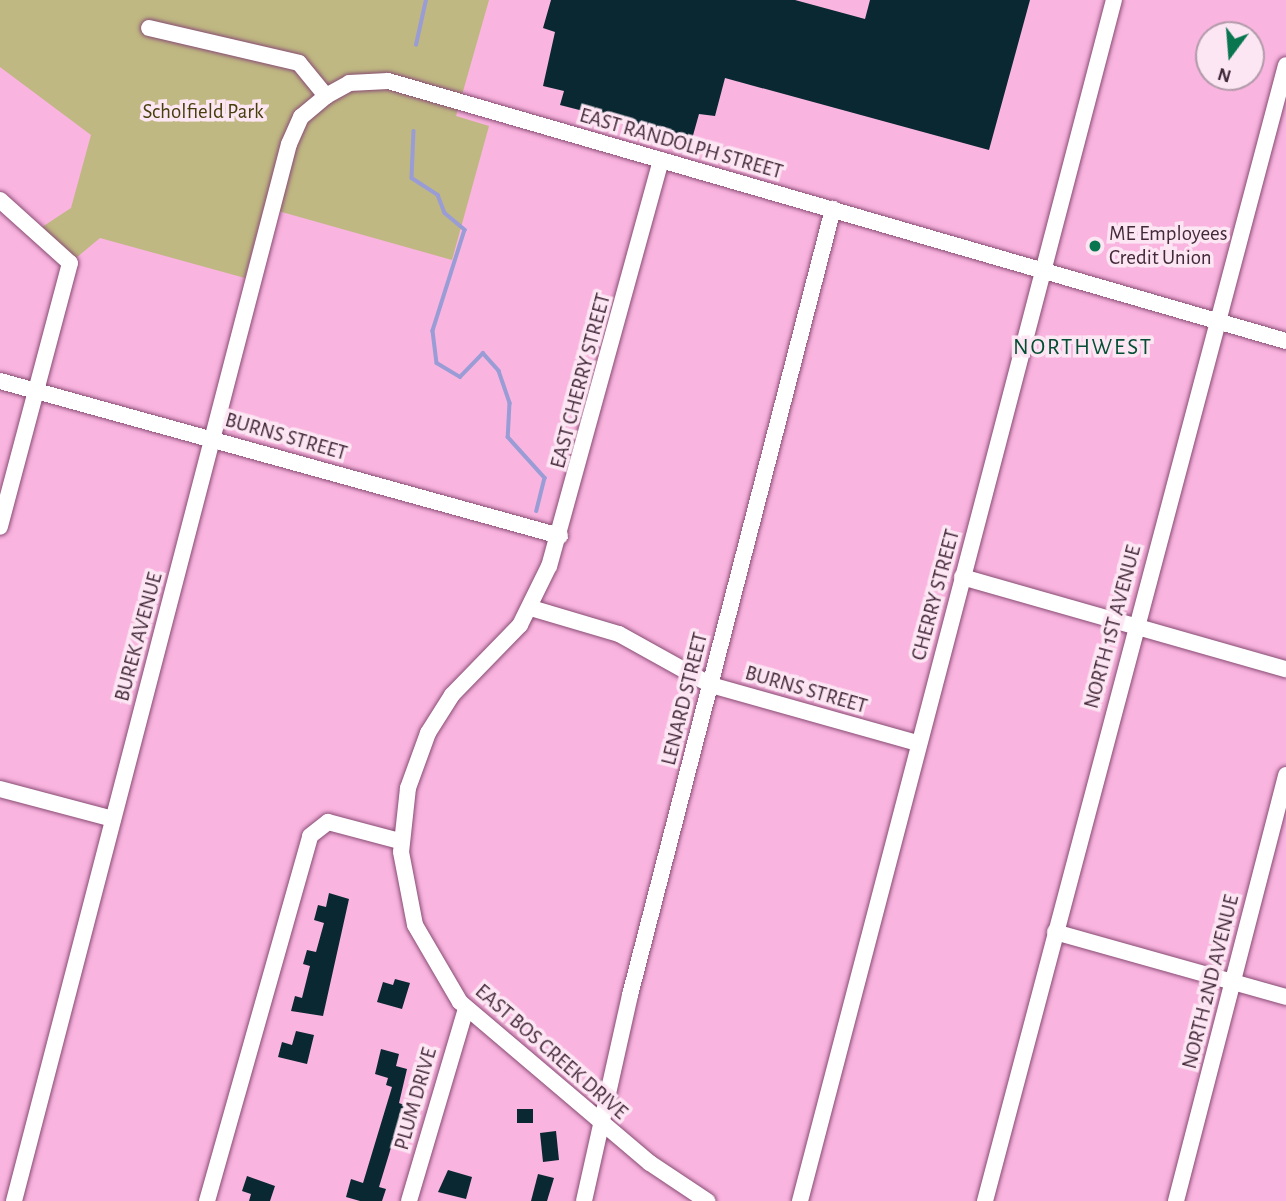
<!DOCTYPE html>
<style>
body{margin:0}
#map{position:relative;width:1286px;height:1201px;overflow:hidden;background:#f9b4df;font-family:"Alegreya Sans",sans-serif}
div>[style]{position:absolute}
.green>*{inset:0;background:#bfb882}
.stream>*{height:3.5px;margin:-1.75px;padding:0 1.75px;transform-origin:1.75px;border-radius:1.75px;background:#999cd5}
.building>*{inset:0;background:#0a2831}
.roads{filter:drop-shadow(0 0 2px #884c74) drop-shadow(0 0 2px #884c74)}
.minor>*{height:16px;margin:-8px;padding:0 8px;transform-origin:8px;border-radius:8px;background:#fff}
.dots>*{width:19px;height:19px;translate:-50% -50%;box-sizing:border-box;border:4px solid #fce6f3;border-radius:50%}
span{translate:-50% -50%;white-space:nowrap;text-align:center;line-height:1.15;-webkit-text-stroke:7px #fce6f3;paint-order:stroke}
.park-label{font-size:21px;color:#463f0d}
.street-label{font-size:21px;color:#44293a}
.poi-label{font-size:21px;color:#44293a}
.left{translate:0 -50%;text-align:left}
.neighbourhood-label{font-size:23px;color:#054d33;letter-spacing:2px}
.north{position:absolute;left:1195px;top:21px;width:70px;height:70px;box-sizing:border-box;background:#fce6f3;border:2px solid #b29aa9;border-radius:50%;rotate:196deg;font-size:19px;font-weight:700;line-height:28px;text-align:center;color:#44293a}
.north::after{content:'';display:block;margin:auto;width:24px;height:32px;background:#09764f;clip-path:polygon(50% 0,100% 100%,50% 72%,0 100%)}
</style>
<div id="map">
<div class="green">
<i style="clip-path:polygon(0 0,489px 0,456px 116px,489px 126px,452px 260px,264px 207px,245px 278px,100px 238px,70px 263px,39px 229px,71px 208px,91px 135px,0 67px)"></i>
</div>
<div class="stream">
<i style="left:416px;top:45px;width:46px;rotate:-77.5deg"></i>
<i style="left:414px;top:131px;width:47px;rotate:92.4deg"></i>
<i style="left:412px;top:178px;width:31px;rotate:33deg"></i>
<i style="left:438px;top:195px;width:19px;rotate:69deg"></i>
<i style="left:445px;top:213px;width:26px;rotate:40deg"></i>
<i style="left:465px;top:230px;width:106px;rotate:107.6deg"></i>
<i style="left:433px;top:331px;width:32px;rotate:83deg"></i>
<i style="left:437px;top:363px;width:27px;rotate:31deg"></i>
<i style="left:460px;top:377px;width:33px;rotate:-46deg"></i>
<i style="left:483px;top:353px;width:24px;rotate:48deg"></i>
<i style="left:499px;top:371px;width:34px;rotate:71deg"></i>
<i style="left:510px;top:403px;width:34px;rotate:93deg"></i>
<i style="left:508px;top:437px;width:55px;rotate:47.9deg"></i>
<i style="left:545px;top:478px;width:34px;rotate:104deg"></i>
</div>
<div class="building">
<i style="clip-path:polygon(551px 0,795px 0,865px 19px,870px 0,1030px 0,989px 150px,725px 78px,715px 116px,699px 114px,692px 139px,560px 105px,564px 91px,543px 86px,555px 32px,543px 28px)"></i>
<i style="clip-path:polygon(329px 893px,349px 899px,323px 1016px,291px 1011px,295px 996px,302px 998px,310px 966px,303px 964px,307px 950px,316px 952px,324px 923px,314px 920px,318px 905px,326px 907px)"></i>
<i style="clip-path:polygon(395px 979px,410px 983px,402px 1009px,377px 1002px,383px 982px,393px 985px)"></i>
<i style="clip-path:polygon(296px 1031px,314px 1035px,307px 1064px,278px 1057px,282px 1042px,292px 1045px)"></i>
<i style="clip-path:polygon(381px 1049px,399px 1054px,396px 1066px,407px 1069px,399px 1103px,404px 1105px,379px 1187px,386px 1189px,382px 1201px,360px 1201px,346px 1197px,351px 1179px,363px 1183px,392px 1087px,386px 1085px,388px 1078px,375px 1074px)"></i>
<i style="clip-path:polygon(517px 1109px,533px 1109px,533px 1123px,517px 1123px)"></i>
<i style="clip-path:polygon(556px 1131px,559px 1160px,543px 1162px,540px 1133px)"></i>
<i style="clip-path:polygon(448px 1170px,472px 1177px,466px 1199px,438px 1192px)"></i>
<i style="clip-path:polygon(538px 1174px,554px 1178px,547px 1201px,531px 1201px)"></i>
<i style="clip-path:polygon(247px 1176px,275px 1186px,270px 1201px,249px 1201px,251px 1194px,242px 1191px)"></i>
</div>
<div class="roads">
<div class="minor">
<i style="left:149px;top:28px;width:154px;rotate:13.1deg"></i>
<i style="left:299px;top:63px;width:43px;rotate:50.7deg"></i>
<i style="left:661px;top:160px;width:421px;rotate:105.4deg"></i>
<i style="left:549px;top:566px;width:66px;rotate:116.2deg"></i>
<i style="left:520px;top:625px;width:98px;rotate:134.2deg"></i>
<i style="left:452px;top:695px;width:45px;rotate:122.3deg"></i>
<i style="left:428px;top:733px;width:59px;rotate:110deg"></i>
<i style="left:408px;top:788px;width:64px;rotate:96.2deg"></i>
<i style="left:401px;top:852px;width:74px;rotate:79.1deg"></i>
<i style="left:415px;top:925px;width:89px;rotate:59.7deg"></i>
<i style="left:460px;top:1002px;width:249px;rotate:40.3deg"></i>
<i style="left:650px;top:1163px;width:69px;rotate:33.7deg"></i>
<i style="left:0;top:200px;width:94px;rotate:42deg"></i>
<i style="left:70px;top:263px;width:273px;rotate:104.9deg"></i>
<i style="left:0;top:381px;width:581px;rotate:15.47deg"></i>
<i style="left:962px;top:577px;width:337px;rotate:15.9deg"></i>
<i style="left:531px;top:608px;width:92px;rotate:16.5deg"></i>
<i style="left:619px;top:634px;width:105px;rotate:29deg"></i>
<i style="left:711px;top:685px;width:215px;rotate:15.7deg"></i>
<i style="left:0;top:789px;width:117px;rotate:14.9deg"></i>
<i style="left:1055px;top:932px;width:240px;rotate:15.7deg"></i>
<i style="left:14px;top:1201px;width:1092px;rotate:-75.42deg"></i>
<i style="left:289px;top:144px;width:30px;rotate:-66deg"></i>
<i style="left:301px;top:117px;width:33px;rotate:-40deg"></i>
<i style="left:326px;top:96px;width:26px;rotate:-29deg"></i>
<i style="left:349px;top:83px;width:39px;rotate:-3deg"></i>
<i style="left:388px;top:81px;width:935px;rotate:16.15deg"></i>
<i style="left:207px;top:1201px;width:379px;rotate:-74.2deg"></i>
<i style="left:310px;top:836px;width:23px;rotate:-38deg"></i>
<i style="left:328px;top:822px;width:74px;rotate:14.8deg"></i>
<i style="left:409px;top:1201px;width:200px;rotate:-73.5deg"></i>
<i style="left:584px;top:1201px;width:211px;rotate:-77.4deg"></i>
<i style="left:630px;top:995px;width:812px;rotate:-75.52deg"></i>
<i style="left:800px;top:1201px;width:1241px;rotate:-75.35deg"></i>
<i style="left:985px;top:1201px;width:1175px;rotate:-75.16deg"></i>
<i style="left:1176px;top:1201px;width:440px;rotate:-75.5deg"></i>
</div>
</div>
<div class="dots">
<i style="left:1095px;top:246px;background:#09764f"></i>
</div>
<div class="park-label">
<span style="left:203px;top:112px">Scholfield Park</span>
</div>
<div class="street-label">
<span style="left:681px;top:144px;rotate:16deg">EAST RANDOLPH STREET</span>
<span style="left:581px;top:381px;rotate:-75deg">EAST CHERRY STREET</span>
<span style="left:286px;top:437px;rotate:16deg">BURNS STREET</span>
<span style="left:936px;top:595px;rotate:-75deg">CHERRY STREET</span>
<span style="left:1113px;top:627px;rotate:-75deg">NORTH 1ST AVENUE</span>
<span style="left:139px;top:637px;rotate:-75deg">BUREK AVENUE</span>
<span style="left:806px;top:690px;rotate:16deg">BURNS STREET</span>
<span style="left:685px;top:699px;rotate:-76deg">LENARD STREET</span>
<span style="left:1211px;top:982px;rotate:-76deg">NORTH 2ND AVENUE</span>
<span style="left:551px;top:1052px;rotate:41deg">EAST BOS CREEK DRIVE</span>
<span style="left:416px;top:1099px;rotate:-74deg">PLUM DRIVE</span>
</div>
<div class="poi-label">
<span class="left" style="left:1109px;top:246px">ME Employees<br>Credit Union</span>
</div>
<div class="neighbourhood-label">
<span style="left:1083px;top:348px">NORTHWEST</span>
</div>
<div class="north">N</div>
</div>
